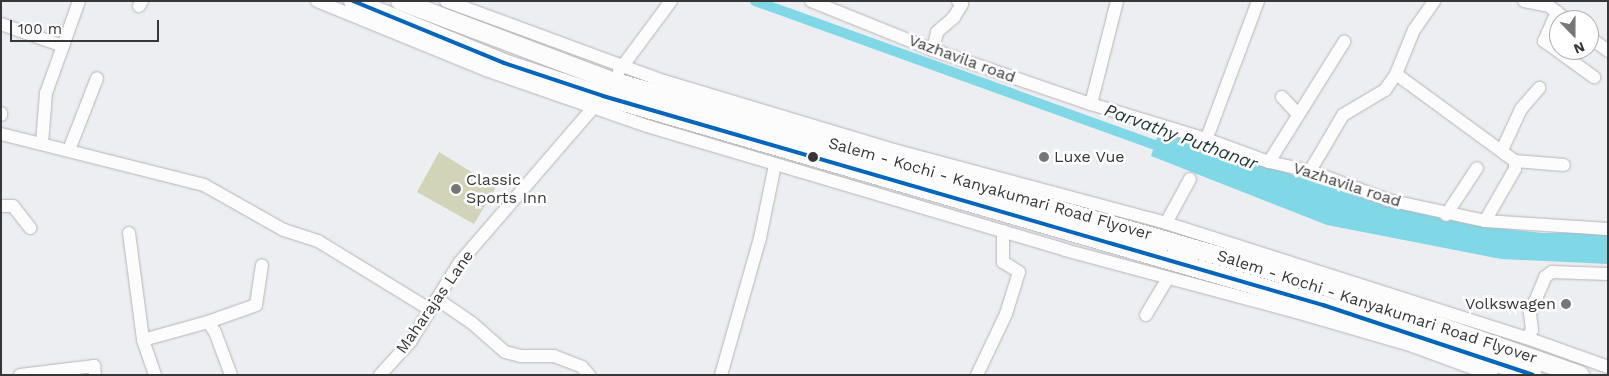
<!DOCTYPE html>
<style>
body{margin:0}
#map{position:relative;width:1609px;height:376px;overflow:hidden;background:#edeef2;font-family:"Work Sans",sans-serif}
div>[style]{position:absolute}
.green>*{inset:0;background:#d2d4b7}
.water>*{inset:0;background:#80d8e7}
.canal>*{height:10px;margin:-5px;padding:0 5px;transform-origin:5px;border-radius:5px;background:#80d8e7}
.roads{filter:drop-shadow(0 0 1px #b5b5b8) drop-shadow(0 0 1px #b5b5b8)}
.minor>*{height:12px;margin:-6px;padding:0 6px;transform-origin:6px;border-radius:6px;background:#fcfcfd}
.highway>*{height:18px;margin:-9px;padding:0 9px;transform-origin:9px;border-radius:9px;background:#fcfcfd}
.bus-1>*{height:4px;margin:-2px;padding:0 2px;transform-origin:2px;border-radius:2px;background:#0065bd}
.dots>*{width:14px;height:14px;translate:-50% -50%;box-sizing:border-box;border:2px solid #fff;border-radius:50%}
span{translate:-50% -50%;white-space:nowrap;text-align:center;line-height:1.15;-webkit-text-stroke:5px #fff;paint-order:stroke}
.street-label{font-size:16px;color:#373739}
.poi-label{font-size:16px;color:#373739}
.left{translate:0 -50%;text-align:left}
.right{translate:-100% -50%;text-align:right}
.water-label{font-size:18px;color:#1e3438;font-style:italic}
.frame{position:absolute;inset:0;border:2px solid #373739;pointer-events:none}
.north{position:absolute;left:1549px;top:10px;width:50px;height:50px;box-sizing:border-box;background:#fff;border:1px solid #afafb0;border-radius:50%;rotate:158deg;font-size:14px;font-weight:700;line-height:20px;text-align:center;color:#373739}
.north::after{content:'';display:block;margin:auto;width:18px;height:22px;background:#77777a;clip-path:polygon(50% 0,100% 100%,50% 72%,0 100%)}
.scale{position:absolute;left:10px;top:20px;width:149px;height:22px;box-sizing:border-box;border:2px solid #373739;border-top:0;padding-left:6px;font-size:15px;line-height:18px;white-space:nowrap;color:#373739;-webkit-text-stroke:4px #fff;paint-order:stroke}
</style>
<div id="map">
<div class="green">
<i style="clip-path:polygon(439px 152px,496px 187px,474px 224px,417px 192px)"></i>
</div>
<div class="water">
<i style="clip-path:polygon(1159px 131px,1388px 206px,1473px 225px,1542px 233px,1608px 232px,1608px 264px,1501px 259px,1327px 225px,1151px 156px)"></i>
</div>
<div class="canal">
<i style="left:755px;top:1px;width:438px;rotate:19.8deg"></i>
</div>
<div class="roads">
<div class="minor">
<i style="left:317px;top:1px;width:183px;rotate:22.2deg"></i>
<i style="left:486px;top:70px;width:170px;rotate:19.2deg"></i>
<i style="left:647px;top:126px;width:436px;rotate:16.5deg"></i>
<i style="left:1065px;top:250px;width:239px;rotate:15deg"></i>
<i style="left:1296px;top:312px;width:122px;rotate:16.2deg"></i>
<i style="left:1413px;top:346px;width:84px;rotate:20.2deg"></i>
<i style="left:446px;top:1px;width:232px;rotate:20.2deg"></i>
<i style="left:664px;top:81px;width:240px;rotate:16.7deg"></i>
<i style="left:894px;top:150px;width:282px;rotate:15deg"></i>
<i style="left:1166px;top:223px;width:379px;rotate:17.7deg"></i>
<i style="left:1527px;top:338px;width:86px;rotate:19.7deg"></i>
<i style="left:811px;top:1px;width:131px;rotate:21.9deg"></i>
<i style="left:933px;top:50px;width:167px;rotate:18.9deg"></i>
<i style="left:1091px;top:104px;width:120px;rotate:16.9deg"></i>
<i style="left:1206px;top:139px;width:67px;rotate:20.1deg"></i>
<i style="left:1269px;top:162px;width:42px;rotate:12.4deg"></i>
<i style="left:1310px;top:171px;width:83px;rotate:20.4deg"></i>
<i style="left:1388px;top:200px;width:99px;rotate:12.2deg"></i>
<i style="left:1485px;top:221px;width:123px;rotate:3.7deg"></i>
<i style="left:1524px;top:1px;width:25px;rotate:11deg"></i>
<i style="left:1549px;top:6px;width:23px;rotate:38deg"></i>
<i style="left:139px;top:6px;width:6px;rotate:-59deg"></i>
<i style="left:1557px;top:12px;width:32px;rotate:114deg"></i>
<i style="left:1544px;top:41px;width:62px;rotate:35.8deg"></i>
<i style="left:1px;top:24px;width:66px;rotate:19.5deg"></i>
<i style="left:63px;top:46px;width:48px;rotate:-70.4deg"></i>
<i style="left:1589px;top:37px;width:24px;rotate:36deg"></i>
<i style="left:933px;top:50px;width:18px;rotate:-77deg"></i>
<i style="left:937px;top:32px;width:23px;rotate:-41deg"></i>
<i style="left:954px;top:17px;width:15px;rotate:-58deg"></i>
<i style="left:962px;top:4px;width:5px;rotate:-143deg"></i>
<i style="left:619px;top:71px;width:87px;rotate:-53.4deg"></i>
<i style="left:1396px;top:74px;width:147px;rotate:36.2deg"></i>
<i style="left:1515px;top:161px;width:8px;rotate:90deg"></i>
<i style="left:1515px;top:169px;width:60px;rotate:120deg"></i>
<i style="left:1282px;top:97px;width:23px;rotate:47deg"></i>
<i style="left:1091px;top:104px;width:106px;rotate:-75.8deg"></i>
<i style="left:1px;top:113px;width:2px;rotate:90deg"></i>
<i style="left:1px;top:134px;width:209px;rotate:14.1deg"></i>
<i style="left:204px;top:185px;width:92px;rotate:29.4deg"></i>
<i style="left:284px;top:230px;width:36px;rotate:18deg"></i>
<i style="left:318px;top:241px;width:130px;rotate:31.5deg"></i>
<i style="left:42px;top:143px;width:50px;rotate:-85.4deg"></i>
<i style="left:46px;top:93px;width:50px;rotate:-70.1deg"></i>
<i style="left:1205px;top:143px;width:152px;rotate:-69.5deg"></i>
<i style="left:69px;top:150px;width:77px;rotate:-68.7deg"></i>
<i style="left:1502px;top:150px;width:45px;rotate:-65.1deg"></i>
<i style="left:1521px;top:109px;width:28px;rotate:-49deg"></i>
<i style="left:1515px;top:161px;width:49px;rotate:4.7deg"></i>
<i style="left:1269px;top:162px;width:142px;rotate:-58deg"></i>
<i style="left:1310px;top:171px;width:65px;rotate:-59.5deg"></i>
<i style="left:1343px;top:115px;width:49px;rotate:-30.8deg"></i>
<i style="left:1385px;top:90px;width:19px;rotate:-55deg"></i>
<i style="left:1396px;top:74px;width:48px;rotate:-67.8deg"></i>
<i style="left:1414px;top:30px;width:35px;rotate:-55deg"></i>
<i style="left:1px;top:206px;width:12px"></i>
<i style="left:13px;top:206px;width:28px;rotate:52deg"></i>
<i style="left:1446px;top:215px;width:56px;rotate:-56.6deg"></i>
<i style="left:1166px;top:223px;width:50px;rotate:-61.4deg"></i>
<i style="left:129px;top:233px;width:108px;rotate:82.5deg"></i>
<i style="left:143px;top:340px;width:37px;rotate:71deg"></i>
<i style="left:437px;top:299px;width:42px;rotate:34.4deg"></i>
<i style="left:472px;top:323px;width:44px;rotate:41.3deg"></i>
<i style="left:505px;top:352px;width:16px;rotate:14deg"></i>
<i style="left:521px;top:356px;width:33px"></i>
<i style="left:554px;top:356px;width:30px;rotate:21deg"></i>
<i style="left:582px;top:367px;width:11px;rotate:49deg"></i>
<i style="left:1146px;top:315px;width:43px;rotate:-59.3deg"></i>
<i style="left:208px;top:322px;width:51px;rotate:-19.5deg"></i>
<i style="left:256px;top:305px;width:40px;rotate:-81.5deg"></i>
<i style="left:1527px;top:338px;width:9px;rotate:-58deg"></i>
<i style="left:1532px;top:330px;width:17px;rotate:-97deg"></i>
<i style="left:1530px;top:313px;width:39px;rotate:-67deg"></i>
<i style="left:1545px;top:277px;width:9px;rotate:-36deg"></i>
<i style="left:1552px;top:272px;width:56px;rotate:2deg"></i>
<i style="left:143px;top:340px;width:67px;rotate:-15.5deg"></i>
<i style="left:208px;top:322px;width:12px;rotate:55deg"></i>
<i style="left:215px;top:332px;width:46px;rotate:69.6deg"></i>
<i style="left:20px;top:375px;width:75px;rotate:-6.9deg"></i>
<i style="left:94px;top:366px;width:9px;rotate:84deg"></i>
<i style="left:380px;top:375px;width:45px;rotate:-47.7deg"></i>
<i style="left:410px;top:342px;width:94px;rotate:-58deg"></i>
<i style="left:460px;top:262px;width:211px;rotate:-49.2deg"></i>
<i style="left:721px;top:375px;width:142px;rotate:-74.1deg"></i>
<i style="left:760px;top:238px;width:75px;rotate:-78.4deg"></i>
<i style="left:977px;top:375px;width:68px;rotate:-64.6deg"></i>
<i style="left:1006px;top:314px;width:44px;rotate:-72.8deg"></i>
<i style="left:1019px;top:272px;width:19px;rotate:-148deg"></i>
<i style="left:1003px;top:262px;width:31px;rotate:-90deg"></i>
</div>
<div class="highway">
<i style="left:353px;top:1px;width:163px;rotate:22.3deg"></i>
<i style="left:504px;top:63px;width:104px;rotate:18.4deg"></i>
<i style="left:603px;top:96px;width:750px;rotate:16.19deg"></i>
<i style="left:1323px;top:305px;width:221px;rotate:18.4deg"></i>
<i style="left:400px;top:1px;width:227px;rotate:20.7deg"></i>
<i style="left:612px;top:81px;width:747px;rotate:16.08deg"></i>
<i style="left:1330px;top:288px;width:265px;rotate:19.2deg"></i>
</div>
</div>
<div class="bus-1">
<i style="left:353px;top:1px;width:163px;rotate:22.3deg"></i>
<i style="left:504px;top:63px;width:104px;rotate:18.4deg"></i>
<i style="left:603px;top:96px;width:750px;rotate:16.19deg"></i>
<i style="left:1323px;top:305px;width:221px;rotate:18.4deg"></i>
</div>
<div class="dots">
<i style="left:813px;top:157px;background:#373739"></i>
<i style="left:1044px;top:157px;background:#77777a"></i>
<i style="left:456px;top:189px;background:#77777a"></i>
<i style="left:1566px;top:304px;background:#77777a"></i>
</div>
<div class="street-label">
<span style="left:962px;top:59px;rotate:20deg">Vazhavila road</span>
<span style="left:1347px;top:185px;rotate:18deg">Vazhavila road</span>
<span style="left:990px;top:189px;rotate:16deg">Salem - Kochi - Kanyakumari Road Flyover</span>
<span style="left:435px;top:302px;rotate:-55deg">Maharajas Lane</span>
<span style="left:1377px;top:307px;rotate:18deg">Salem - Kochi - Kanyakumari Road Flyover</span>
</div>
<div class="poi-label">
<span class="left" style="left:1054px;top:157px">Luxe Vue</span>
<span class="left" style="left:466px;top:189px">Classic<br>Sports Inn</span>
<span class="right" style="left:1556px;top:304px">Volkswagen</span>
</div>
<div class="water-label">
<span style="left:1181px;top:137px;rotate:20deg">Parvathy Puthanar</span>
</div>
<div class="frame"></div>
<div class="north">N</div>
<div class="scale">100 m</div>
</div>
